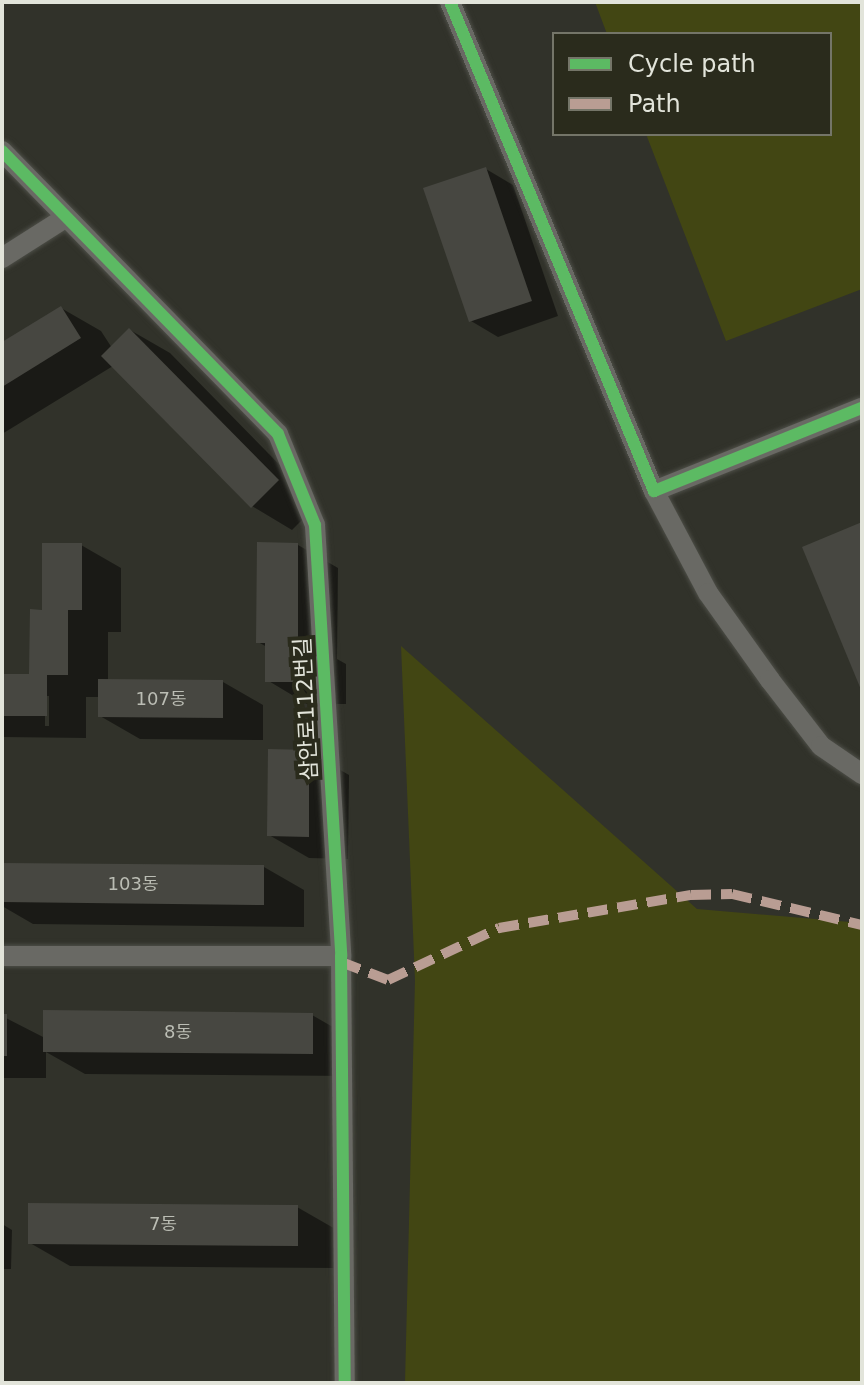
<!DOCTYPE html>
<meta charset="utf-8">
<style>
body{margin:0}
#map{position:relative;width:864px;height:1385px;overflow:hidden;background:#31322a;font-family:"DejaVu Sans","Noto Sans KR",sans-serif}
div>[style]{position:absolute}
.green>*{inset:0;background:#424613}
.shadow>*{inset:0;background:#0007}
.building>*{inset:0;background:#474741}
.roads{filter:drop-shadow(0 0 2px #4d4e47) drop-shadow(0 0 2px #4d4e47)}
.street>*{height:20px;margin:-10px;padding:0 10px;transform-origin:10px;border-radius:10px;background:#696964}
.quiet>*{height:10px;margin-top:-5px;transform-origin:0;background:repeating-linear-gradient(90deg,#b99d93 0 20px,transparent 0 30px)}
.cycleway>*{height:12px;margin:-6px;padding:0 6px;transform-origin:6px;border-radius:6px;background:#5cba63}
span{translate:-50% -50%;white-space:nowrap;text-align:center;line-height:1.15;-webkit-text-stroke:8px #2a2b1c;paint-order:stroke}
.number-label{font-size:18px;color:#bbbdb4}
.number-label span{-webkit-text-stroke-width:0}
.street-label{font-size:22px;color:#e2e4da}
.frame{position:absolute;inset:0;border:4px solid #e2e4da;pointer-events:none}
.legend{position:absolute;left:552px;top:32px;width:280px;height:104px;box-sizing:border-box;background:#2a2b1c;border:2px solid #747568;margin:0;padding:10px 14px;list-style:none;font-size:24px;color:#e2e4da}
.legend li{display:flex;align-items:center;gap:16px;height:40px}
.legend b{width:40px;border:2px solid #747568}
</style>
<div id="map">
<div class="green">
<i style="clip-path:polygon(595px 2px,862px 2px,862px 289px,726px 341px,646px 134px,830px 134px,830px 34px,607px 34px)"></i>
<i style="clip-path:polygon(401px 646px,697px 909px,862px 923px,862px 1383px,405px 1383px,415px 980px)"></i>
</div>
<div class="shadow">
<i style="clip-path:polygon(486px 169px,513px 185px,558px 316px,498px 337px,471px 321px)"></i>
<i style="clip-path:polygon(61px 308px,101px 331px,112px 348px,130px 330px,170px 353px,318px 504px,292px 530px,252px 506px,113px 366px,2px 434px,2px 344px)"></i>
<i style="clip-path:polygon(evenodd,81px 545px,121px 568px,121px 632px,108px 632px,108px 681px,223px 682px,263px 705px,263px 740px,140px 739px,100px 716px,100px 697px,86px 697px,86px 738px,2px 737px,2px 676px,31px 676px,44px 612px,81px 545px,45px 696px,49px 696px,49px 726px,45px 726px,45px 696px)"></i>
<i style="clip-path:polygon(298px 545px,338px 568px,337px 659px,346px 664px,346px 704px,307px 704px,267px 680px,267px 647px,258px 642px)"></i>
<i style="clip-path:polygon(309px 752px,349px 775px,348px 859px,309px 858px,269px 835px)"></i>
<i style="clip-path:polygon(2px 865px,264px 867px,304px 890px,304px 927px,33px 924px,2px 906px,2px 925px)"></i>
<i style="clip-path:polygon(312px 1015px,352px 1038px,352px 1076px,85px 1074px,46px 1052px,46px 1078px,2px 1078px,2px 1016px,45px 1038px)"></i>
<i style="clip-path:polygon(297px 1207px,337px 1230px,337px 1268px,70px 1266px,30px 1243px)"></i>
<i style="clip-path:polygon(2px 1224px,12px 1230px,11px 1269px,2px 1269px)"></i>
</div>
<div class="building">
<i style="clip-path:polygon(486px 167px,532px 301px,469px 322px,423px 188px)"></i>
<i style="clip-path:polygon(61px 306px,81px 338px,2px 387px,2px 342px)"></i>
<i style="clip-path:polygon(129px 328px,279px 480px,251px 508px,101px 356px)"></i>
<i style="clip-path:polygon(862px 522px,862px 692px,802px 547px)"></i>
<i style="clip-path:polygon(257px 542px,298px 543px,298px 639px,307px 639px,307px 682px,265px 682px,265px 643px,256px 643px)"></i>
<i style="clip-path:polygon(42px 543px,82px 543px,82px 610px,68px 610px,68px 675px,47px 675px,47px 716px,2px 716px,2px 674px,29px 674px,30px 609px,42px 610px)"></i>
<i style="clip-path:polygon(98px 679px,223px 680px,223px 718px,98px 717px)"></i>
<i style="clip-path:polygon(268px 749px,309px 750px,309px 837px,267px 836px)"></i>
<i style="clip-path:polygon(2px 863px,264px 865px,264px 905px,2px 902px)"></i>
<i style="clip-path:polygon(43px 1010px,313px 1013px,313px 1054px,43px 1052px)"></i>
<i style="clip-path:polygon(2px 1014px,7px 1014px,7px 1056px,2px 1056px)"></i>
<i style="clip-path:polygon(28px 1203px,298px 1205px,298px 1246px,28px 1244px)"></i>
</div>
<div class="roads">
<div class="street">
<i style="left:450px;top:2px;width:530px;rotate:67.36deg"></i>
<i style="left:654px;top:491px;width:224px;rotate:-21.8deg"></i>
<i style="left:2px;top:151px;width:395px;rotate:45.7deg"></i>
<i style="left:278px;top:434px;width:98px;rotate:67.9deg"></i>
<i style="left:315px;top:525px;width:432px;rotate:86.5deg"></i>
<i style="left:341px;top:956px;width:427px;rotate:89.5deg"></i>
<i style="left:2px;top:258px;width:75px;rotate:-32.4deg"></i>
<i style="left:654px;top:491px;width:115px;rotate:62.1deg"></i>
<i style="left:708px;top:593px;width:107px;rotate:54.5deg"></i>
<i style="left:770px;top:680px;width:83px;rotate:52.3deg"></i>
<i style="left:821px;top:746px;width:50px;rotate:34.3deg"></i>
<i style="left:2px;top:956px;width:339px"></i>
</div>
</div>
<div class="quiet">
<i style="left:341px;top:962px;width:50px;rotate:21deg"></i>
<i style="left:388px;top:980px;width:123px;rotate:-25.1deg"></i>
<i style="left:499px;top:928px;width:195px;rotate:-9.8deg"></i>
<i style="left:691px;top:895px;width:41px;rotate:-1.4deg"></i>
<i style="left:732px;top:894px;width:134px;rotate:13.4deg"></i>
</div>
<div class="cycleway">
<i style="left:450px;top:2px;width:530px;rotate:67.36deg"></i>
<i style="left:654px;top:491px;width:224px;rotate:-21.8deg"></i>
<i style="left:2px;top:151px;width:395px;rotate:45.7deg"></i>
<i style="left:278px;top:434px;width:98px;rotate:67.9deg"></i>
<i style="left:315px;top:525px;width:432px;rotate:86.5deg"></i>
<i style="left:341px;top:956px;width:427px;rotate:89.5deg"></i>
</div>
<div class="number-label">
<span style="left:161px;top:699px">107동</span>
<span style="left:133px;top:884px">103동</span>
<span style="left:178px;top:1032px">8동</span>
<span style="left:163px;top:1224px">7동</span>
</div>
<div class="street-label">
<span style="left:306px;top:709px;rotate:-93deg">삼안로112번길</span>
</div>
<div class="frame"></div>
<ul class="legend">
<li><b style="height:10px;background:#5cba63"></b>Cycle path</li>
<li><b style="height:10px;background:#b99d93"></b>Path</li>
</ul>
</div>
